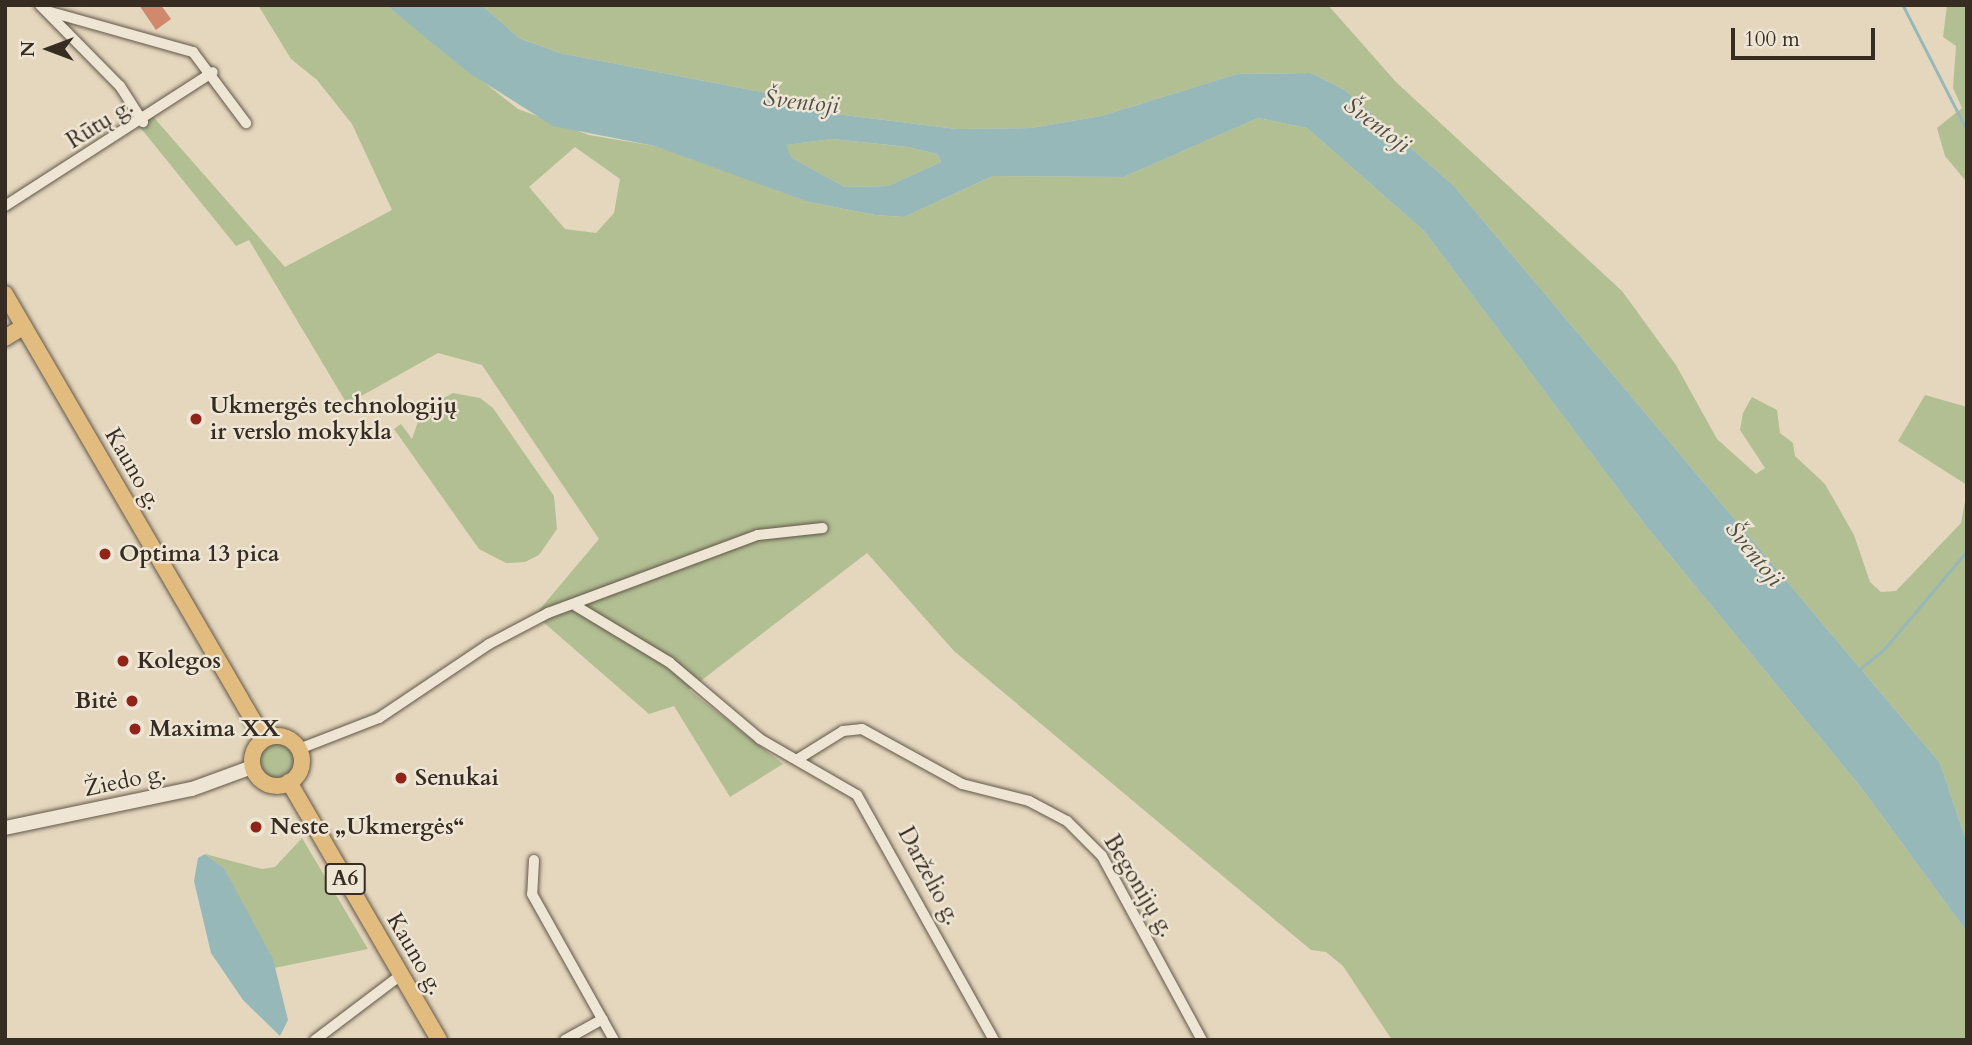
<!DOCTYPE html>
<meta charset="utf-8">
<style>
body{margin:0}
#map{position:relative;width:1972px;height:1045px;overflow:hidden;background:#e5d7be;font-family:Cardo,serif}
div>[style]{position:absolute}
.green>*{inset:0;background:#b2bf93}
.round{border-radius:50%}
.water>*{inset:0;background:#97b8b8}
.stream>*{height:2.5px;margin:-1.25px;padding:0 1.25px;transform-origin:1.25px;border-radius:1.25px;background:#97b8b8}
.building>*{inset:0;background:#d0896c}
.roads{filter:drop-shadow(0 0 2px #625749) drop-shadow(0 0 2px #625749)}
.street>*{height:10px;margin:-5px;padding:0 5px;transform-origin:5px;border-radius:5px;background:#eee5d5}
.secondary>*{height:14px;margin:-7px;padding:0 7px;transform-origin:7px;border-radius:7px;background:#eee5d5}
.primary>*{height:16px;margin:-8px;padding:0 8px;transform-origin:8px;border-radius:8px;background:#e2bc7f}
.primary>.ring{margin:-8px;padding:0;box-sizing:content-box;background:none;border:16px solid #e2bc7f;border-radius:50%}
.dots>*{width:19px;height:19px;translate:-50% -50%;box-sizing:border-box;border:4px solid #eee5d5;border-radius:50%}
span{translate:-50% -50%;white-space:nowrap;text-align:center;line-height:1.15;-webkit-text-stroke:5px #eee5d5;paint-order:stroke}
.shield-label span{padding:2px 5px;background:#eee5d5;border:2px solid;border-radius:5px;-webkit-text-stroke-width:0}
.shield-label{font-size:21px;color:#372c22;font-weight:700}
.street-label{font-size:23px;color:#372c22}
.poi-label{font-size:23px;color:#372c22;font-weight:700}
.left{translate:0 -50%;text-align:left}
.right{translate:-100% -50%;text-align:right}
.water-label{font-size:24px;color:#4f4f48;font-style:italic}
.frame{position:absolute;inset:0;border:7px solid #372c22;pointer-events:none}
.north{position:absolute;left:14px;top:14px;width:70px;height:70px;-webkit-text-stroke:5px #eee5d5;paint-order:stroke;rotate:270deg;font-size:19px;font-weight:700;line-height:28px;text-align:center;color:#372c22}
.north::after{content:'';display:block;margin:auto;width:24px;height:32px;background:#372c22;clip-path:polygon(50% 0,100% 100%,50% 72%,0 100%)}
.scale{position:absolute;left:1731px;top:28px;width:144px;height:32px;box-sizing:border-box;border:4px solid #372c22;border-top:0;padding-left:9px;font-size:21px;line-height:24px;white-space:nowrap;color:#372c22;-webkit-text-stroke:5px #eee5d5;paint-order:stroke}
</style>
<div id="map">
<div class="green">
<i style="clip-path:polygon(evenodd,258px 5px,386px 5px,518px 109px,589px 135px,655px 146px,707px 162px,809px 202px,875px 215px,904px 217px,993px 176px,1124px 177px,1258px 118px,1307px 128px,1424px 231px,1646px 526px,1863px 790px,1967px 932px,1967px 1040px,1392px 1040px,1343px 966px,1326px 952px,1311px 950px,954px 651px,867px 553px,689px 690px,783px 764px,730px 797px,674px 706px,649px 714px,535px 615px,599px 539px,482px 365px,438px 353px,347px 404px,249px 240px,236px 246px,135px 121px,149px 112px,285px 267px,392px 210px,352px 124px,317px 80px,291px 59px,258px 5px,575px 147px,620px 179px,614px 213px,596px 233px,565px 229px,529px 187px,575px 147px)"></i>
<i style="clip-path:polygon(482px 5px,1328px 5px,1396px 82px,1622px 291px,1676px 365px,1717px 439px,1756px 474px,1765px 468px,1740px 430px,1743px 413px,1752px 397px,1777px 410px,1780px 433px,1793px 443px,1795px 456px,1825px 484px,1854px 535px,1870px 582px,1881px 592px,1896px 591px,1961px 523px,1967px 490px,1967px 843px,1940px 763px,1454px 186px,1345px 90px,1311px 73px,1237px 74px,1101px 116px,1031px 128px,957px 129px,828px 113px,782px 96px,560px 53px,519px 38px)"></i>
<i style="clip-path:polygon(1947px 5px,1967px 5px,1967px 201px,1965px 180px,1945px 156px,1937px 128px,1962px 108px,1953px 88px,1956px 46px,1943px 37px)"></i>
<i style="clip-path:polygon(832px 139px,908px 147px,937px 154px,941px 162px,888px 186px,845px 187px,792px 158px,785px 145px)"></i>
<i style="clip-path:polygon(453px 393px,480px 398px,493px 408px,554px 496px,557px 529px,539px 555px,525px 562px,506px 563px,479px 549px,394px 429px,401px 424px,412px 439px,422px 410px)"></i>
<i style="clip-path:polygon(1925px 395px,1967px 407px,1967px 485px,1898px 441px)"></i>
<i class="round" style="left:258px;top:742px;width:36px;height:36px"></i>
<i style="clip-path:polygon(302px 838px,368px 949px,274px 968px,224px 868px,205px 854px,262px 869px,275px 867px)"></i>
</div>
<div class="water">
<i style="clip-path:polygon(evenodd,386px 5px,482px 5px,519px 38px,560px 53px,782px 96px,828px 113px,957px 129px,1031px 128px,1101px 116px,1237px 74px,1311px 73px,1345px 90px,1454px 186px,1940px 763px,1967px 843px,1967px 932px,1863px 790px,1646px 526px,1424px 231px,1307px 128px,1258px 118px,1124px 177px,993px 176px,904px 217px,875px 215px,809px 202px,655px 146px,553px 126px,469px 73px,386px 5px,832px 139px,908px 147px,937px 154px,941px 162px,888px 186px,845px 187px,792px 158px,786px 145px,832px 139px)"></i>
<i style="clip-path:polygon(205px 854px,224px 868px,273px 959px,288px 1020px,280px 1036px,243px 1000px,211px 953px,194px 881px,198px 858px)"></i>
</div>
<div class="stream">
<i style="left:1903px;top:5px;width:140px;rotate:62.9deg"></i>
<i style="left:1859px;top:670px;width:34px;rotate:-40deg"></i>
<i style="left:1885px;top:648px;width:127px;rotate:-49.8deg"></i>
</div>
<div class="building">
<i style="clip-path:polygon(139px 5px,161px 5px,171px 19px,156px 30px)"></i>
</div>
<div class="roads">
<div class="street">
<i style="left:40px;top:5px;width:114px;rotate:45.4deg"></i>
<i style="left:120px;top:86px;width:43px;rotate:57.4deg"></i>
<i style="left:47px;top:11px;width:152px;rotate:15.7deg"></i>
<i style="left:193px;top:52px;width:89px;rotate:53.3deg"></i>
<i style="left:5px;top:206px;width:247px;rotate:-32.8deg"></i>
<i style="left:576px;top:606px;width:109px;rotate:31.1deg"></i>
<i style="left:669px;top:662px;width:119px;rotate:40.2deg"></i>
<i style="left:760px;top:739px;width:112px;rotate:30deg"></i>
<i style="left:857px;top:795px;width:281px;rotate:60.8deg"></i>
<i style="left:299px;top:749px;width:86px;rotate:-21.2deg"></i>
<i style="left:379px;top:718px;width:133px;rotate:-33.9deg"></i>
<i style="left:489px;top:644px;width:67px;rotate:-27.7deg"></i>
<i style="left:548px;top:613px;width:224px;rotate:-20.4deg"></i>
<i style="left:758px;top:535px;width:65px;rotate:-6.1deg"></i>
<i style="left:798px;top:759px;width:53px;rotate:-31.9deg"></i>
<i style="left:843px;top:731px;width:19px;rotate:-6deg"></i>
<i style="left:862px;top:729px;width:114px;rotate:28.8deg"></i>
<i style="left:962px;top:784px;width:69px;rotate:14.2deg"></i>
<i style="left:1029px;top:801px;width:43px;rotate:27.8deg"></i>
<i style="left:1067px;top:821px;width:49px;rotate:45deg"></i>
<i style="left:1102px;top:856px;width:209px;rotate:61.5deg"></i>
<i style="left:534px;top:860px;width:34px;rotate:93deg"></i>
<i style="left:532px;top:894px;width:167px;rotate:60.7deg"></i>
<i style="left:315px;top:1040px;width:108px;rotate:-37.1deg"></i>
<i style="left:565px;top:1040px;width:43px;rotate:-28.9deg"></i>
</div>
<div class="secondary">
<i style="left:5px;top:828px;width:191px;rotate:-11.8deg"></i>
<i style="left:192px;top:789px;width:64px;rotate:-20.1deg"></i>
</div>
<div class="primary">
<i style="left:5px;top:294px;width:515px;rotate:59.8deg"></i>
<i style="left:5px;top:338px;width:22px;rotate:-32deg"></i>
<i class="ring" style="left:252px;top:736px;width:34px;height:34px"></i>
<i style="left:289px;top:782px;width:298px;rotate:59.8deg"></i>
</div>
</div>
<div class="dots">
<i style="left:196px;top:419px;background:#8f2418"></i>
<i style="left:105px;top:554px;background:#8f2418"></i>
<i style="left:123px;top:661px;background:#8f2418"></i>
<i style="left:132px;top:701px;background:#8f2418"></i>
<i style="left:135px;top:729px;background:#8f2418"></i>
<i style="left:401px;top:778px;background:#8f2418"></i>
<i style="left:256px;top:827px;background:#8f2418"></i>
</div>
<div class="shield-label">
<span style="left:345px;top:879px">A6</span>
</div>
<div class="street-label">
<span style="left:100px;top:124px;rotate:-32deg">Rūtų g.</span>
<span style="left:133px;top:469px;rotate:60deg">Kauno g.</span>
<span style="left:125px;top:781px;rotate:-12deg">Žiedo g.</span>
<span style="left:929px;top:876px;rotate:62deg">Darželio g.</span>
<span style="left:1139px;top:886px;rotate:59deg">Begonijų g.</span>
<span style="left:415px;top:954px;rotate:60deg">Kauno g.</span>
</div>
<div class="poi-label">
<span class="left" style="left:210px;top:419px">Ukmergės technologijų<br>ir verslo mokykla</span>
<span class="left" style="left:119px;top:554px">Optima 13 pica</span>
<span class="left" style="left:137px;top:661px">Kolegos</span>
<span class="right" style="left:118px;top:701px">Bitė</span>
<span class="left" style="left:149px;top:729px">Maxima XX</span>
<span class="left" style="left:415px;top:778px">Senukai</span>
<span class="left" style="left:270px;top:827px">Neste „Ukmergės“</span>
</div>
<div class="water-label">
<span style="left:801px;top:102px;rotate:6deg">Šventoji</span>
<span style="left:1377px;top:125px;rotate:37deg">Šventoji</span>
<span style="left:1754px;top:554px;rotate:51deg">Šventoji</span>
</div>
<div class="frame"></div>
<div class="north">N</div>
<div class="scale">100 m</div>
</div>
